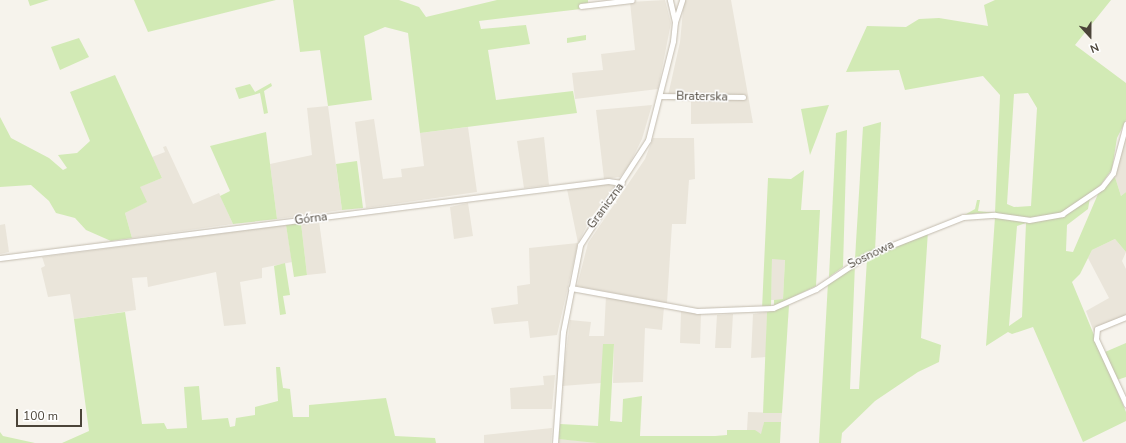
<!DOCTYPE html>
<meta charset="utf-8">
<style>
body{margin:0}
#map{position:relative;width:1126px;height:443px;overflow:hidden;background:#f6f3ec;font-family:"Nunito Sans",sans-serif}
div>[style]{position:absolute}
.residential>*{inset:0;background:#eae5da}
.green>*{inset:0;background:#d2eab5}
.roads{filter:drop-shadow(0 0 1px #c2bbae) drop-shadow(0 0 1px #c2bbae)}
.minor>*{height:5px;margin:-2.5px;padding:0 2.5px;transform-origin:2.5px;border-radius:2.5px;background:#fff}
span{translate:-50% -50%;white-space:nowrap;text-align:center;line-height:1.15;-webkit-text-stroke:3px #fff;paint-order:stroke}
.street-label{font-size:12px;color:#4b4439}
.north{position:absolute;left:1070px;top:16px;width:40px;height:40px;-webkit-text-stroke:3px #fff;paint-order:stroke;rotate:159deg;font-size:11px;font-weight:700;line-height:16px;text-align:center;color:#4b4439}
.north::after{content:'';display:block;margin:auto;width:14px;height:18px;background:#4b4439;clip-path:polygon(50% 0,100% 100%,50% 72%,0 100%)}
.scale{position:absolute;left:16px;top:409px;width:66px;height:18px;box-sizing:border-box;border:2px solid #4b4439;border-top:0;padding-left:5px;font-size:12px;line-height:14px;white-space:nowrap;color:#4b4439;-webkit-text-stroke:3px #fff;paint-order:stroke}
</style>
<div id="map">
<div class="residential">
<i style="clip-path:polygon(665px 0,671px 23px,658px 89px,575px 99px,572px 73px,603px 70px,601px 54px,635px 50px,630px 2px)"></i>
<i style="clip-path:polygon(684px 0,731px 0,753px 123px,691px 124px,691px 100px,667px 100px,680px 42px)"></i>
<i style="clip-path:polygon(652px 105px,642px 139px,629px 165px,620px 177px,604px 179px,596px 110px)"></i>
<i style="clip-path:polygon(328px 106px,342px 210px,277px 219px,270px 164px,312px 155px,307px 108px)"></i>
<i style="clip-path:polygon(374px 119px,383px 179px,402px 177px,401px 169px,424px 166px,420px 133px,468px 127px,477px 192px,366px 208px,355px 122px)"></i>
<i style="clip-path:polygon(1126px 132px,1126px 192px,1121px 196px,1115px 177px)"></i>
<i style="clip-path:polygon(544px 137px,549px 185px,524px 188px,517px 141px)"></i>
<i style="clip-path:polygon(653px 138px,694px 138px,695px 179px,689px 180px,686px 224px,672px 224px,667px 303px,577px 286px,588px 243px,645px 159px)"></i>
<i style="clip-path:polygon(166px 146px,193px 204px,219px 193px,233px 224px,132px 238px,125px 213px,146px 202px,139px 187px,162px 178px,152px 157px,165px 152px,163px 147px)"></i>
<i style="clip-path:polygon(612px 183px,615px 186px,591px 218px,578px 243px,557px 335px,530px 338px,528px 321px,494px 324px,491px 308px,518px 304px,517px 286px,530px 284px,529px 248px,578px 243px,567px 189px)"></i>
<i style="clip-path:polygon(468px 203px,473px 236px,454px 239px,450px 207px)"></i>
<i style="clip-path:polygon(319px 221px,326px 273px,307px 275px,301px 223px)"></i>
<i style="clip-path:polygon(5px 224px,9px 252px,0 254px,0 225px)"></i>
<i style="clip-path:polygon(286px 225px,292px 262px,262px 268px,262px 278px,240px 282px,246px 324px,224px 326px,216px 272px,148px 287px,147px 277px,132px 278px,136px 310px,74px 319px,70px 294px,48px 297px,41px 268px,45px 266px,42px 257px)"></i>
<i style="clip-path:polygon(1115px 239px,1126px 252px,1122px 261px,1126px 269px,1126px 315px,1094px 332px,1086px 311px,1109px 298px,1088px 258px,1092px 250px)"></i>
<i style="clip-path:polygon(772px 259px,785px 259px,783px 300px,771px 300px)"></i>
<i style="clip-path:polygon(606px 295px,664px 307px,662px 330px,645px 328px,643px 382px,613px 383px,614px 345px,604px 344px,601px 383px,562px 386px,570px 320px,591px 322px,589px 336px,604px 336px)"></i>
<i style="clip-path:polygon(681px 312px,701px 313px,700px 344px,680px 343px)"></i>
<i style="clip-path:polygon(767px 312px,766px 357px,751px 358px,753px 314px)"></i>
<i style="clip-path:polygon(733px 314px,731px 348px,715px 348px,717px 315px)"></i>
<i style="clip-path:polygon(555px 375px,552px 409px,511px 409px,510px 388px,544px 385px,543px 376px)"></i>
<i style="clip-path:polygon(748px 412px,782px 413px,781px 422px,764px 422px,762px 434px,755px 433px,747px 430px)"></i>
<i style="clip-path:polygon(552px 428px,551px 443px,484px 443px,484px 435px)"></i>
<i style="clip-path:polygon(558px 439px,586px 441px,597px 443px,558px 443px)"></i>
</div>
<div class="green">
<i style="clip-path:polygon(28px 0,49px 0,30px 6px)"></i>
<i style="clip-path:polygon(134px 0,276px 0,148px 32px)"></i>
<i style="clip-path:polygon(293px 0,399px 0,419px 7px,426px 17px,497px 0,588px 0,588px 3px,580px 4px,581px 9px,479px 21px,481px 29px,526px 25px,530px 44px,488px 50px,496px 100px,573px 91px,577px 113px,420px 133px,408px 33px,385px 27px,364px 36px,372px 100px,328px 106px,320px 50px,300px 52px)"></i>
<i style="clip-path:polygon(evenodd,995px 0,1111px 0,1075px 45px,1126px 83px,1126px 120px,1117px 138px,1112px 169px,1100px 186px,1063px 213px,1030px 218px,977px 213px,961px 217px,975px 209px,977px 200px,980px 200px,978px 211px,995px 213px,1000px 95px,983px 76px,905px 90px,899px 70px,846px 72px,867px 26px,906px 27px,919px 19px,939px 18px,988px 26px,984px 5px,995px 0,1028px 93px,1037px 108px,1031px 206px,1014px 207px,1007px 204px,1014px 94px,1028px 93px)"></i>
<i style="clip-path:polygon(586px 35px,586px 40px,567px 43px,567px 38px)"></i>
<i style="clip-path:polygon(79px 38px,89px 57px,60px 70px,51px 47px)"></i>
<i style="clip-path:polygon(115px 75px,162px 178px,140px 187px,147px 202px,125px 213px,132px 238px,111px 241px,86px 230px,75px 218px,56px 213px,49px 201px,31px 185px,0 187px,0 117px,11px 138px,49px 158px,63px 170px,67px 168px,58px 155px,77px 153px,90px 141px,70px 92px)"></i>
<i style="clip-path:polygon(271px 83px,272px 86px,264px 91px,268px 113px,264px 114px,260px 93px,239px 99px,235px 88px,250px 84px,255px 92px)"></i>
<i style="clip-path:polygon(829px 105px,817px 137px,810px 155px,801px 109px)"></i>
<i style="clip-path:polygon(881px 122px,875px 251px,855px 259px,863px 127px)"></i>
<i style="clip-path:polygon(847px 130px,843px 267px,829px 277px,836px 133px)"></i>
<i style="clip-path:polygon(266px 132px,277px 219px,233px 224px,220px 196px,230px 191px,210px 146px)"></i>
<i style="clip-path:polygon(357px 161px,363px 208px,342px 210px,336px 164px)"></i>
<i style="clip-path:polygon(804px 170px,801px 210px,820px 210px,816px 286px,774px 306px,774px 300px,783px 299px,785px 260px,772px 259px,771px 307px,762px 309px,768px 178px,791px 179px)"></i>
<i style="clip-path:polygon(evenodd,1115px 177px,1121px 196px,1126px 192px,1126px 252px,1115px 239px,1092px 250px,1080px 274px,1072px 282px,1126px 412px,1126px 421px,1083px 442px,1033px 327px,1012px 334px,1008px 332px,986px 346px,995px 217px,1029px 221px,1050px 219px,1064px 215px,1090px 198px,1088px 209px,1067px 225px,1066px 251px,1073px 252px,1098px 194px,1115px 177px,1026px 223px,1022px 317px,1009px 326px,1017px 226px,1026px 223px)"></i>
<i style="clip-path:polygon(301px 223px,307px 275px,294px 277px,286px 225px)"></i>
<i style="clip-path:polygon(928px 231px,921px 338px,941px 345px,939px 362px,918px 372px,875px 401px,842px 433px,841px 443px,819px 443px,828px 282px,855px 264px,850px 389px,859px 389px,867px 259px)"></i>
<i style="clip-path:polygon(285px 263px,290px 295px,283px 296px,286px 314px,280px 315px,274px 266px)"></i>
<i style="clip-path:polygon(789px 305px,782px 413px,763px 413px,767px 312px)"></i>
<i style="clip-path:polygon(125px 312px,142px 424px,164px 423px,167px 429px,187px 428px,184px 387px,199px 386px,202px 420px,228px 418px,230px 427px,235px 426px,236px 418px,255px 415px,255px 407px,278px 401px,276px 367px,280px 367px,283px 388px,290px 389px,293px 417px,309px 417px,309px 405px,386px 398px,395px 436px,435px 438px,436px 443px,62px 443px,89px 431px,74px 319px)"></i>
<i style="clip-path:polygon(1126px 343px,1126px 377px,1117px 380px,1105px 352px)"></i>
<i style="clip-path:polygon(603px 344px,614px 344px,610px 421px,622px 422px,623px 399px,642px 396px,640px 436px,715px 436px,727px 435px,727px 430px,755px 430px,761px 434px,764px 422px,781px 422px,780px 443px,597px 443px,558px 439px,560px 424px,598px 426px)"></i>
<i style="clip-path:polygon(0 432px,3px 436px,35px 443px,0 443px)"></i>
</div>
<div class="roads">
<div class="minor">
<i style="left:581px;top:6px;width:51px;rotate:-6.7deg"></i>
<i style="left:675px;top:22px;width:23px;rotate:-72deg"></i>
<i style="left:661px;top:96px;width:82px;rotate:0.7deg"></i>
<i style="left:0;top:258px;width:613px;rotate:-7.22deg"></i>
<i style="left:608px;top:181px;width:14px;rotate:8deg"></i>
<i style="left:571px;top:288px;width:128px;rotate:10.3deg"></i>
<i style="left:697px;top:311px;width:76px;rotate:-2.3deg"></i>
<i style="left:773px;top:308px;width:47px;rotate:-23.8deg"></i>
<i style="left:816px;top:289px;width:61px;rotate:-33.7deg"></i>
<i style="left:867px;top:255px;width:103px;rotate:-21.6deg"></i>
<i style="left:963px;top:217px;width:32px;rotate:-4deg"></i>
<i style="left:995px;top:215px;width:34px;rotate:8deg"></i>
<i style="left:1029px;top:220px;width:34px;rotate:-10deg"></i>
<i style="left:1062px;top:214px;width:48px;rotate:-34deg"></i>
<i style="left:1102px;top:187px;width:18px;rotate:-52deg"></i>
<i style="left:1113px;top:173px;width:51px;rotate:-75.1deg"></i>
<i style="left:1126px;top:317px;width:31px;rotate:158deg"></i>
<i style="left:1097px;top:329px;width:10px;rotate:96deg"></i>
<i style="left:1096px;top:339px;width:72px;rotate:65.2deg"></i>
<i style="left:555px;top:443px;width:111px;rotate:-85.9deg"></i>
<i style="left:563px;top:332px;width:89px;rotate:-78.9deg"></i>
<i style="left:580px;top:245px;width:125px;rotate:-57.1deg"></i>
<i style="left:648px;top:140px;width:102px;rotate:-75.8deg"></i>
<i style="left:673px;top:41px;width:19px;rotate:-84deg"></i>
<i style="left:675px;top:22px;width:23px;rotate:-103deg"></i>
</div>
</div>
<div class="street-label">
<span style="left:702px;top:97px;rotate:1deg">Braterska</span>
<span style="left:606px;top:206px;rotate:-54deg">Graniczna</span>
<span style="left:311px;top:219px;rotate:-7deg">Górna</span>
<span style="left:871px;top:255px;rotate:-26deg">Sosnowa</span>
</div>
<div class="north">N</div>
<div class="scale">100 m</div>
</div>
